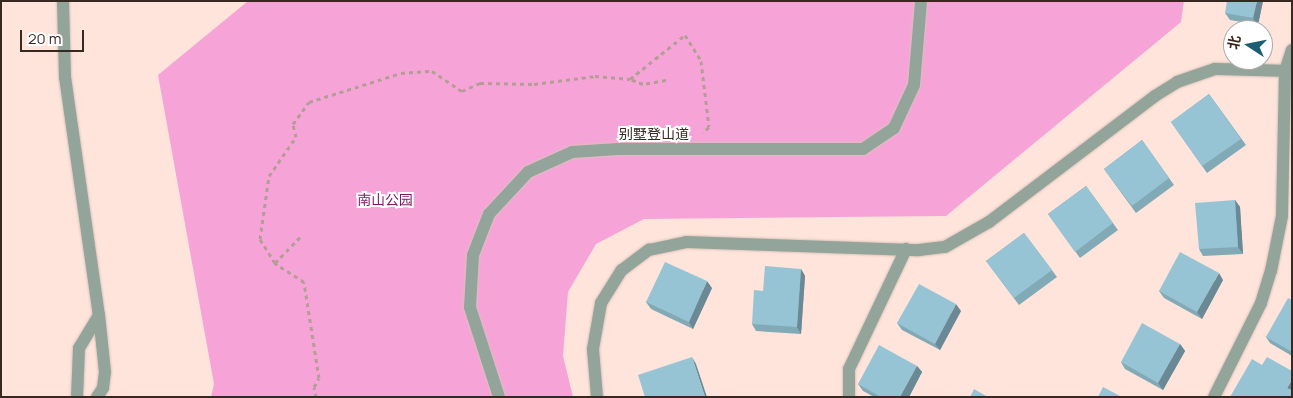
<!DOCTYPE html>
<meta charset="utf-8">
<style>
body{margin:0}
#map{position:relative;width:1293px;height:398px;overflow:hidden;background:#fee4da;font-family:Manrope,"Noto Sans SC",sans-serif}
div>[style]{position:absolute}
.green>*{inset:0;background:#f6a4d8}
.path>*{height:3px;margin-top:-1.5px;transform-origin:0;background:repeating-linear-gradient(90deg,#b39d94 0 4px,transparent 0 8px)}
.roads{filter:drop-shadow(0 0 1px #dac2b9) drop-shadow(0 0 1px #dac2b9)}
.street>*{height:12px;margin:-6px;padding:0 6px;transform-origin:6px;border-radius:6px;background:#93a59b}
.wall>*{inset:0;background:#82a9b6}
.shaded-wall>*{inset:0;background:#6a8994}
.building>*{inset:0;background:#97c4d4}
span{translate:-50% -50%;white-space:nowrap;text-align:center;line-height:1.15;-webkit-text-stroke:4px #fff;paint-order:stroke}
.street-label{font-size:14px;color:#382822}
.park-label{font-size:14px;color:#7f1964}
.frame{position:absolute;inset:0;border:2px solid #382822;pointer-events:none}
.north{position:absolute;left:1223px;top:20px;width:50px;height:50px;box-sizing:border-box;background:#fff;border:1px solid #afa9a7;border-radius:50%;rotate:281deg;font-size:14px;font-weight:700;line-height:20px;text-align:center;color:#382822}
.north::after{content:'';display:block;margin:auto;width:18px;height:22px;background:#1b5e72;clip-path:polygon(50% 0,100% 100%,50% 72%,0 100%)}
.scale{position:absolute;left:20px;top:30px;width:64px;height:22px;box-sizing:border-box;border:2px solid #382822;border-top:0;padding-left:6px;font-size:15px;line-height:18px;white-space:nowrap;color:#382822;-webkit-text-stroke:4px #fff;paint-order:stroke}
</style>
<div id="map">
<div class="green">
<i style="clip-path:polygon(248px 1px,1184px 1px,1181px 22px,946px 216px,644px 219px,596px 244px,568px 292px,563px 356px,573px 397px,211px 397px,214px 384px,158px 75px)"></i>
</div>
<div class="path">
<i style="left:666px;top:80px;width:23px;rotate:170deg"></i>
<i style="left:643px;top:84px;width:14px;rotate:-159deg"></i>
<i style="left:630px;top:79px;width:70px;rotate:-38.7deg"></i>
<i style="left:685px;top:35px;width:31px;rotate:58deg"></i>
<i style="left:701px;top:61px;width:66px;rotate:83.1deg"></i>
<i style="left:709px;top:127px;width:8px;rotate:140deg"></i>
<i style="left:275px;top:263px;width:36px;rotate:-46deg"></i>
<i style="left:316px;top:397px;width:10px;rotate:-101deg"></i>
<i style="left:314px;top:387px;width:10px;rotate:-61deg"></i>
<i style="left:319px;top:378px;width:97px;rotate:-98.9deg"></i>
<i style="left:304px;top:282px;width:35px;rotate:-147deg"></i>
<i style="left:275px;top:263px;width:28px;rotate:-122deg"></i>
<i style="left:260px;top:239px;width:64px;rotate:-81.9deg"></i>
<i style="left:269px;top:176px;width:47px;rotate:-55.3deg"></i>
<i style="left:296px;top:137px;width:13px;rotate:-103deg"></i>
<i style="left:293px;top:124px;width:27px;rotate:-54deg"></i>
<i style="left:309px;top:102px;width:96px;rotate:-17.5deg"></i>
<i style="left:401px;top:73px;width:31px;rotate:-4deg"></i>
<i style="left:432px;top:71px;width:36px;rotate:34deg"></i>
<i style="left:462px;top:91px;width:20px;rotate:-24deg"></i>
<i style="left:480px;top:83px;width:54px;rotate:1.1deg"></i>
<i style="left:534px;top:84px;width:62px;rotate:-7.5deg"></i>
<i style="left:595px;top:76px;width:35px;rotate:5deg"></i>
</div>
<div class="roads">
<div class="street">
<i style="left:63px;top:1px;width:76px;rotate:88.5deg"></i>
<i style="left:65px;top:77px;width:240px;rotate:81.9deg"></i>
<i style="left:99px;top:315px;width:39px;rotate:121deg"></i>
<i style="left:79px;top:348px;width:49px;rotate:92.3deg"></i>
<i style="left:97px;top:397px;width:11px;rotate:-56deg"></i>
<i style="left:103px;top:388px;width:16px;rotate:-83deg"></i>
<i style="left:105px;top:372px;width:57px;rotate:-96deg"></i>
<i style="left:499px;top:397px;width:95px;rotate:-107.9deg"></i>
<i style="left:470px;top:307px;width:52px;rotate:-86.7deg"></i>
<i style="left:473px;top:255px;width:44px;rotate:-68.7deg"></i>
<i style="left:489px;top:214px;width:57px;rotate:-47.1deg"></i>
<i style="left:528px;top:172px;width:48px;rotate:-24.4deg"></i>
<i style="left:572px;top:152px;width:46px;rotate:-3.7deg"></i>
<i style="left:618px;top:149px;width:245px"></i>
<i style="left:863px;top:149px;width:37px;rotate:-34deg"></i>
<i style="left:894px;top:128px;width:47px;rotate:-65.1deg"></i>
<i style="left:914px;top:85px;width:84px;rotate:-85.2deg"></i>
<i style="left:597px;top:397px;width:48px;rotate:-94.8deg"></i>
<i style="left:593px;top:349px;width:47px;rotate:-80.1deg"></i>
<i style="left:601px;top:303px;width:39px;rotate:-58deg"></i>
<i style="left:622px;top:270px;width:34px;rotate:-37deg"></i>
<i style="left:649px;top:250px;width:38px;rotate:-12deg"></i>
<i style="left:686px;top:242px;width:233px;rotate:2deg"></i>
<i style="left:919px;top:250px;width:26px;rotate:-7deg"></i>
<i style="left:945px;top:247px;width:51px;rotate:-29.6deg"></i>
<i style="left:989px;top:222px;width:208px;rotate:-37.2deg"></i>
<i style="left:1155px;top:96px;width:26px;rotate:-32deg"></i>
<i style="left:1177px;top:82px;width:40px;rotate:-18.9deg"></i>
<i style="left:1215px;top:69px;width:70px;rotate:1.6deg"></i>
<i style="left:849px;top:397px;width:28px;rotate:-90deg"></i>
<i style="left:849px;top:369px;width:133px;rotate:-64.6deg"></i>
<i style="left:1214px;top:397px;width:105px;rotate:-63.4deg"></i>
<i style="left:1261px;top:303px;width:34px;rotate:-73deg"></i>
<i style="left:1271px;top:271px;width:56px;rotate:-78.7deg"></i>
<i style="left:1282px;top:216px;width:145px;rotate:-88.8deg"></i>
<i style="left:1285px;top:71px;width:22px;rotate:-72deg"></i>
</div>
</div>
<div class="wall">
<i style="clip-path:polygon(1263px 1px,1258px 25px,1230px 20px,1225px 13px)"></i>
<i style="clip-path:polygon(1209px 94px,1246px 145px,1207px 173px,1171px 122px)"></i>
<i style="clip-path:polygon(1142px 140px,1174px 185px,1136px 213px,1104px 169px)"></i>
<i style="clip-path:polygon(1086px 186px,1118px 230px,1080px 258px,1048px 214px)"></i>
<i style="clip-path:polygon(1235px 200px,1240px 207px,1243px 254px,1203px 256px,1199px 249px)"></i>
<i style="clip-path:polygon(1024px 233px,1057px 277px,1019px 305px,986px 261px)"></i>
<i style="clip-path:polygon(801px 269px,805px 276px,801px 334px,756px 331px,752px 324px,763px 291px)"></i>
<i style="clip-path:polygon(1223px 280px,1202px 319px,1164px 298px,1159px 291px)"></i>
<i style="clip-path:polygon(712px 288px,693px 329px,651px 309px,646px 302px)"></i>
<i style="clip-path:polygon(1292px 300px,1292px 356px,1270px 343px,1266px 337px)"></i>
<i style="clip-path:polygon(961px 311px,940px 350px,902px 330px,897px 323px)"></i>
<i style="clip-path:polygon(1180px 344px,1185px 351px,1163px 390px,1125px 369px,1121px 362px)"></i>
<i style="clip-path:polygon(917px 366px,922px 372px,909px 397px,874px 397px,863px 391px,858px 384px)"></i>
</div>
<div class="shaded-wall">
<i style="clip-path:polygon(1257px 1px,1263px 1px,1258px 25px,1253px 18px)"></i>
<i style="clip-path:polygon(1235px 200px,1240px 207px,1243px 254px,1238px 247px)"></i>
<i style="clip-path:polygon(801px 269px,805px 276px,801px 334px,797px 327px)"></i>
<i style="clip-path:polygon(1219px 273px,1223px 280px,1202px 319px,1197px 312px)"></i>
<i style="clip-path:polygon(707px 281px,712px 288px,693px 329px,689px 322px)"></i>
<i style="clip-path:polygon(956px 304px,961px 311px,940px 350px,935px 344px)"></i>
<i style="clip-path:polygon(1180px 344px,1185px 351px,1163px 390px,1158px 383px)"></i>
<i style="clip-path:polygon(692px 357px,696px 364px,707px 397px,705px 397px)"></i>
<i style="clip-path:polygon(917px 366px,922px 372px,909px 397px,900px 397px)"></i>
<i style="clip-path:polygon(1292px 380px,1292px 394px,1287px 388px)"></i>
</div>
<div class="building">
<i style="clip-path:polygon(1227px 1px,1257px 1px,1253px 18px,1225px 13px)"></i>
<i style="clip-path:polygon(1209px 94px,1241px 139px,1202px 166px,1171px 122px)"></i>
<i style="clip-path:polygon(1142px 140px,1169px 178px,1132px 206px,1104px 169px)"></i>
<i style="clip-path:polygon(1086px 186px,1113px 223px,1075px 252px,1048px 214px)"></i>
<i style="clip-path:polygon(1235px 200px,1238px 247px,1199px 249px,1195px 203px)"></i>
<i style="clip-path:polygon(1024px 233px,1052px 270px,1014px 298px,986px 261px)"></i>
<i style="clip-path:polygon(1180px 252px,1219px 273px,1197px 312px,1159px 291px)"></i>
<i style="clip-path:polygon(665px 262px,707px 281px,689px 322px,646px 302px)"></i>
<i style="clip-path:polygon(765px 266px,801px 269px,797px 327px,752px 324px,754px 290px,763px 291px)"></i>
<i style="clip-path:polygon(919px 284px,956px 304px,935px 344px,897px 323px)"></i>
<i style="clip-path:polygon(1288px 298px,1292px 300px,1292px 352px,1266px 337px)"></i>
<i style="clip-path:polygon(1142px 323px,1180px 344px,1158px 383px,1121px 362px)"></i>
<i style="clip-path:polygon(879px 345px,917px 366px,900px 397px,881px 397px,858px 384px)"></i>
<i style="clip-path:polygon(692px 357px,705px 397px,645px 397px,638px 375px)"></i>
<i style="clip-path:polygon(1267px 357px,1292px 371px,1292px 380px,1287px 388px,1292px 390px,1292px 397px,1230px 397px,1252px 359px,1262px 365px)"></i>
<i style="clip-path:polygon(1103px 387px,1122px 397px,1098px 397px)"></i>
<i style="clip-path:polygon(974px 389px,988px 397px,970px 397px)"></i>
</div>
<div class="street-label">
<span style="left:654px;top:134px">别墅登山道</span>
</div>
<div class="park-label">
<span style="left:385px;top:200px">南山公园</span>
</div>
<div class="frame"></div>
<div class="north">北</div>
<div class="scale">20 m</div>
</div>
